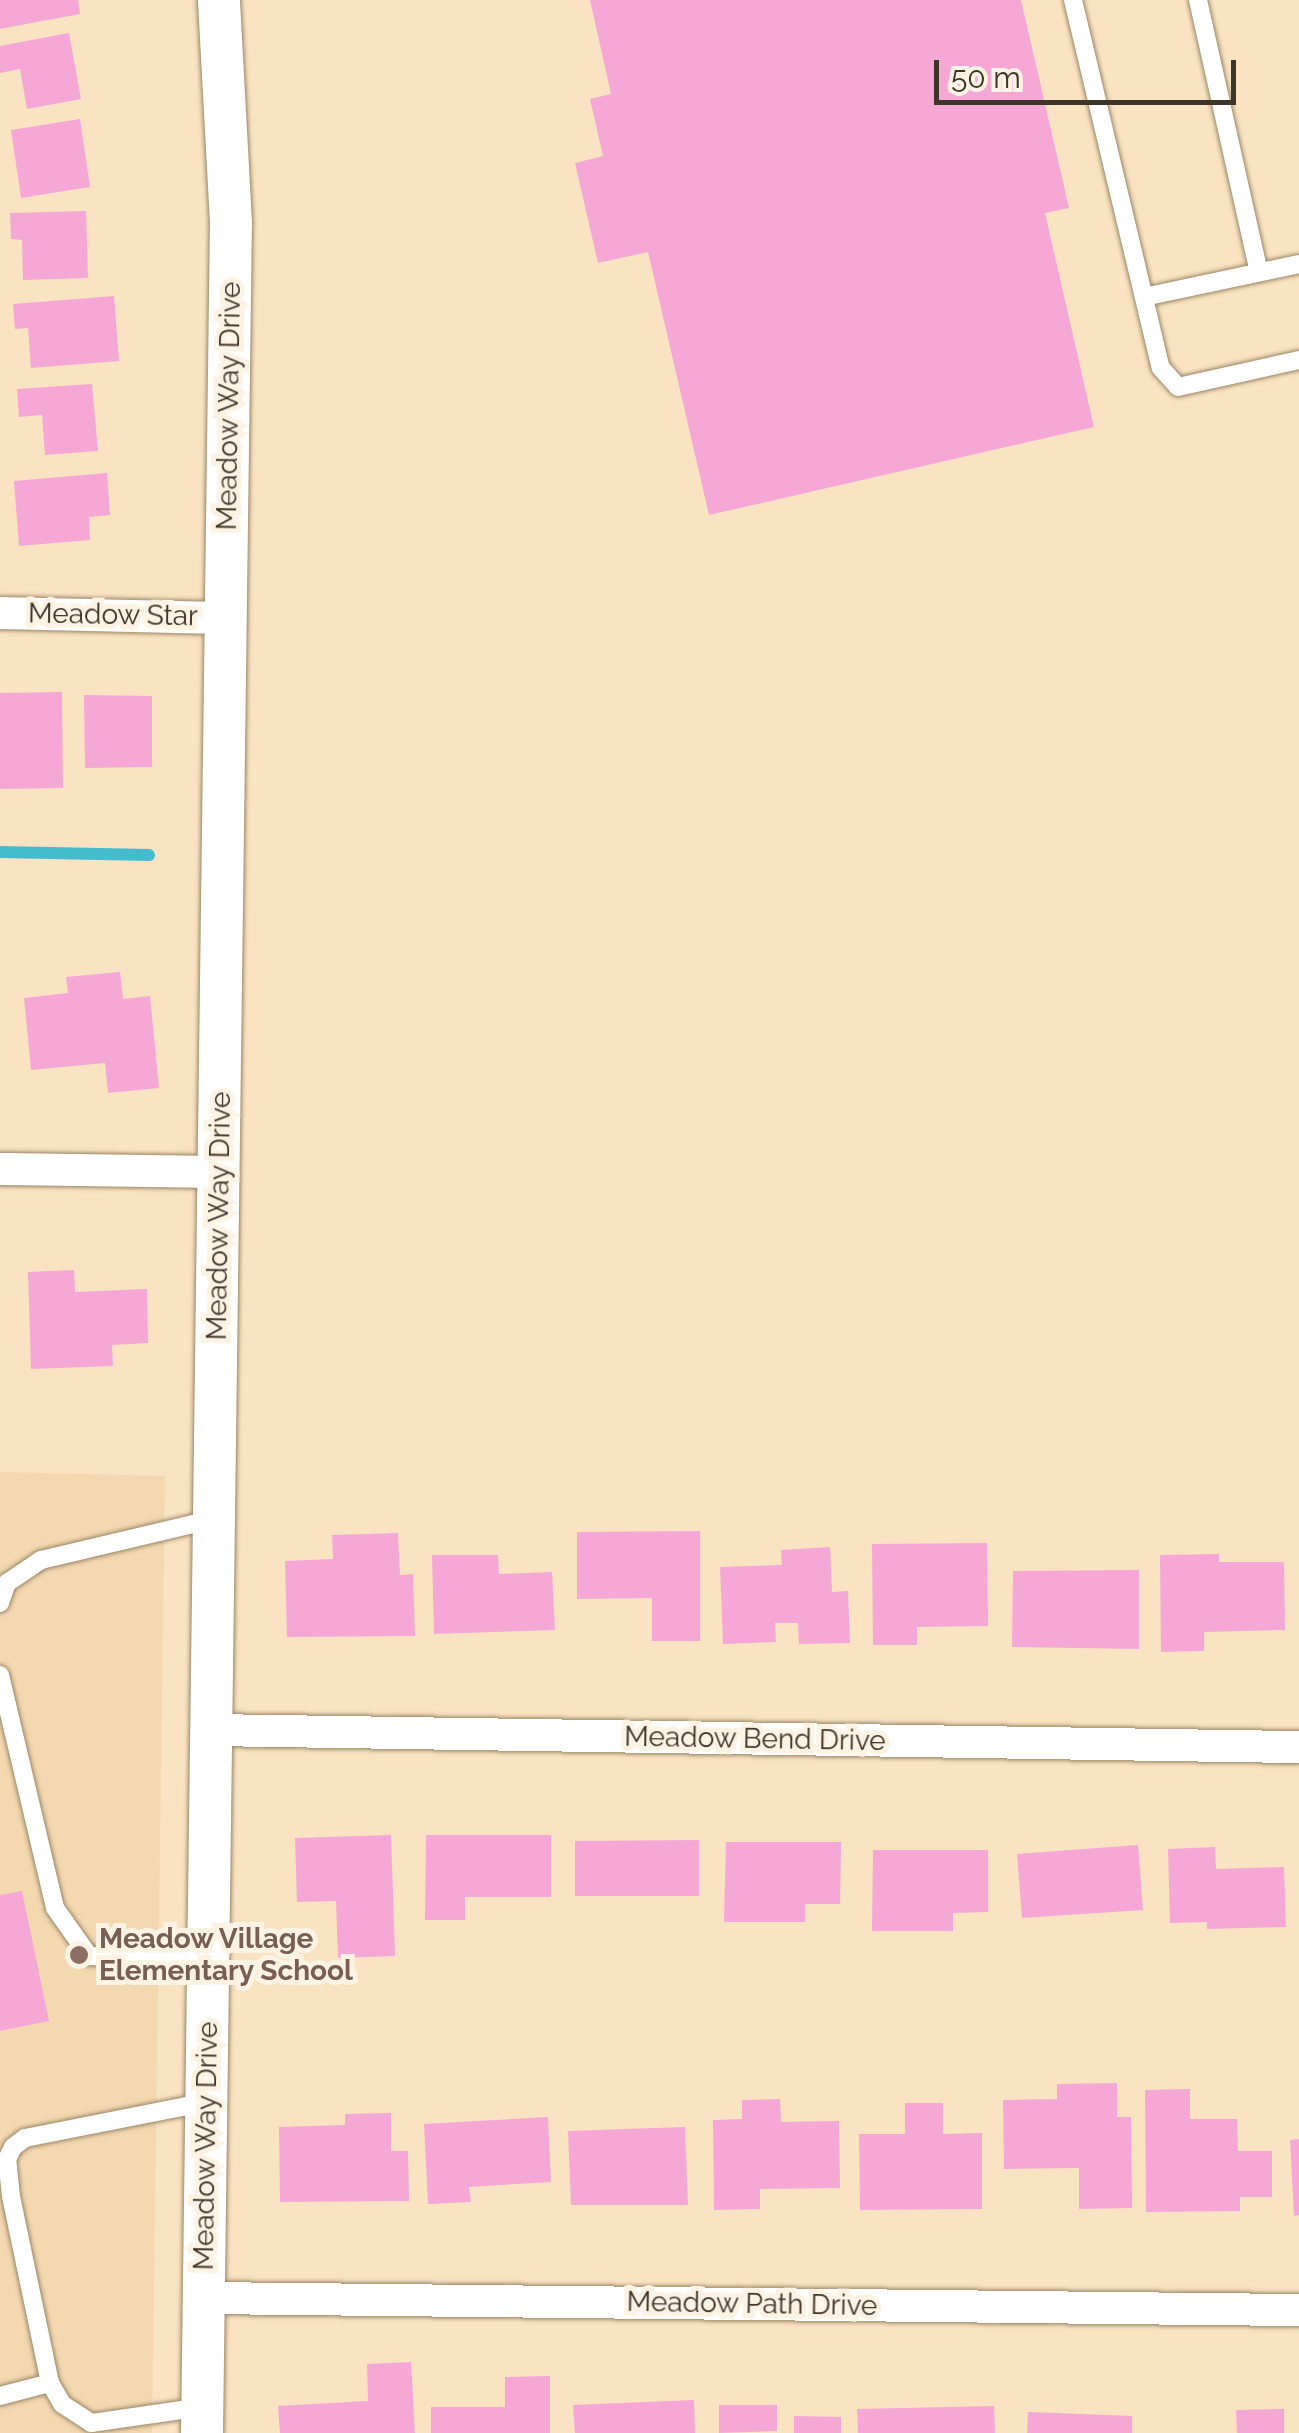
<!DOCTYPE html>
<style>
body{margin:0}
#map{position:relative;width:1299px;height:2433px;overflow:hidden;background:#fae3c2;font-family:Raleway,sans-serif}
div>[style]{position:absolute}
.built>*{inset:0;background:#f3d8b0}
.stream>*{height:12px;margin:-6px;padding:0 6px;transform-origin:6px;border-radius:6px;background:#44bcce}
.building>*{inset:0;background:#f5a8d6}
.roads{filter:drop-shadow(0 0 2px #9a8667) drop-shadow(0 0 2px #9a8667)}
.service>*{height:18px;margin:-9px;padding:0 9px;transform-origin:9px;border-radius:9px;background:#fff}
.minor>*{height:32px;margin:-16px;padding:0 16px;transform-origin:16px;border-radius:16px;background:#fff}
.tertiary>*{height:42px;margin:-21px;padding:0 21px;transform-origin:21px;border-radius:21px;background:#fff}
.dots>*{width:28px;height:28px;translate:-50% -50%;box-sizing:border-box;border:5px solid #fcf3e5;border-radius:50%}
span{translate:-50% -50%;white-space:nowrap;text-align:center;line-height:1.15;-webkit-text-stroke:10px #fcf3e5;paint-order:stroke}
.street-label{font-size:28px;color:#3d3528}
.education-label{font-size:28px;color:#785e54;font-weight:700}
.left{translate:0 -50%;text-align:left}
.scale{position:absolute;left:934px;top:60px;width:302px;height:45px;box-sizing:border-box;border:5px solid #3d3528;border-top:0;padding-left:12px;font-size:30px;line-height:35px;white-space:nowrap;color:#3d3528;-webkit-text-stroke:8px #fcf3e5;paint-order:stroke}
</style>
<div id="map">
<div class="built">
<i style="clip-path:polygon(0 1472px,165px 1476px,152px 2433px,0 2433px)"></i>
</div>
<div class="stream">
<i style="left:0;top:852px;width:149px;rotate:1.2deg"></i>
</div>
<div class="building">
<i style="clip-path:polygon(0 0,78px 0,80px 14px,0 29px)"></i>
<i style="clip-path:polygon(590px 0,1021px 0,1069px 208px,1045px 213px,1094px 427px,709px 515px,648px 252px,598px 263px,575px 163px,603px 156px,590px 99px,611px 94px)"></i>
<i style="clip-path:polygon(69px 33px,81px 99px,27px 109px,20px 69px,0 73px,0 46px)"></i>
<i style="clip-path:polygon(80px 119px,90px 187px,21px 198px,11px 130px)"></i>
<i style="clip-path:polygon(86px 211px,88px 278px,23px 280px,22px 240px,11px 239px,10px 213px)"></i>
<i style="clip-path:polygon(114px 296px,119px 361px,31px 368px,28px 328px,15px 329px,13px 304px)"></i>
<i style="clip-path:polygon(92px 384px,98px 451px,45px 455px,42px 415px,19px 417px,17px 389px)"></i>
<i style="clip-path:polygon(107px 473px,110px 515px,89px 517px,90px 540px,19px 546px,14px 481px)"></i>
<i style="clip-path:polygon(62px 692px,63px 788px,0 789px,0 693px)"></i>
<i style="clip-path:polygon(84px 695px,152px 696px,152px 767px,85px 768px)"></i>
<i style="clip-path:polygon(120px 972px,123px 999px,150px 996px,159px 1088px,108px 1093px,105px 1063px,31px 1070px,24px 998px,68px 993px,66px 977px)"></i>
<i style="clip-path:polygon(74px 1270px,75px 1292px,147px 1289px,148px 1343px,112px 1345px,113px 1366px,31px 1369px,28px 1272px)"></i>
<i style="clip-path:polygon(700px 1531px,700px 1641px,652px 1641px,652px 1598px,577px 1599px,577px 1532px)"></i>
<i style="clip-path:polygon(398px 1533px,400px 1575px,413px 1574px,415px 1636px,287px 1637px,285px 1561px,333px 1559px,332px 1535px)"></i>
<i style="clip-path:polygon(987px 1543px,988px 1626px,917px 1627px,917px 1645px,873px 1645px,872px 1544px)"></i>
<i style="clip-path:polygon(830px 1547px,832px 1592px,848px 1591px,850px 1643px,799px 1644px,798px 1623px,775px 1623px,776px 1642px,723px 1644px,720px 1567px,782px 1565px,781px 1550px)"></i>
<i style="clip-path:polygon(1219px 1554px,1219px 1562px,1284px 1562px,1285px 1630px,1204px 1632px,1204px 1651px,1161px 1652px,1160px 1555px)"></i>
<i style="clip-path:polygon(432px 1555px,498px 1555px,499px 1574px,552px 1572px,555px 1630px,434px 1634px)"></i>
<i style="clip-path:polygon(1139px 1570px,1139px 1649px,1012px 1647px,1013px 1571px)"></i>
<i style="clip-path:polygon(391px 1835px,395px 1956px,338px 1958px,336px 1901px,297px 1902px,295px 1838px)"></i>
<i style="clip-path:polygon(426px 1835px,551px 1835px,551px 1897px,465px 1897px,465px 1920px,425px 1920px)"></i>
<i style="clip-path:polygon(699px 1840px,699px 1896px,575px 1896px,575px 1841px)"></i>
<i style="clip-path:polygon(726px 1842px,841px 1842px,840px 1904px,805px 1904px,805px 1922px,724px 1922px)"></i>
<i style="clip-path:polygon(1138px 1845px,1143px 1910px,1022px 1918px,1017px 1854px)"></i>
<i style="clip-path:polygon(1215px 1847px,1216px 1869px,1284px 1867px,1286px 1927px,1207px 1929px,1207px 1922px,1170px 1923px,1168px 1849px)"></i>
<i style="clip-path:polygon(873px 1850px,988px 1850px,988px 1912px,953px 1913px,953px 1931px,872px 1931px)"></i>
<i style="clip-path:polygon(22px 1891px,49px 2021px,0 2031px,0 1895px)"></i>
<i style="clip-path:polygon(1117px 2083px,1117px 2117px,1131px 2117px,1132px 2208px,1079px 2209px,1079px 2168px,1004px 2169px,1003px 2100px,1057px 2099px,1057px 2084px)"></i>
<i style="clip-path:polygon(1190px 2089px,1190px 2119px,1237px 2119px,1238px 2151px,1272px 2151px,1272px 2197px,1240px 2197px,1240px 2211px,1146px 2212px,1145px 2090px)"></i>
<i style="clip-path:polygon(780px 2099px,781px 2122px,839px 2121px,840px 2188px,760px 2189px,760px 2209px,714px 2210px,713px 2120px,742px 2119px,742px 2100px)"></i>
<i style="clip-path:polygon(905px 2103px,943px 2103px,943px 2134px,982px 2133px,982px 2209px,860px 2210px,859px 2134px,905px 2134px)"></i>
<i style="clip-path:polygon(391px 2113px,391px 2151px,408px 2151px,409px 2201px,280px 2202px,279px 2127px,345px 2125px,345px 2114px)"></i>
<i style="clip-path:polygon(548px 2117px,551px 2182px,469px 2187px,471px 2202px,428px 2204px,424px 2124px)"></i>
<i style="clip-path:polygon(685px 2127px,688px 2205px,571px 2205px,568px 2131px)"></i>
<i style="clip-path:polygon(1299px 2139px,1299px 2215px,1294px 2216px,1290px 2140px)"></i>
<i style="clip-path:polygon(411px 2362px,415px 2433px,280px 2433px,278px 2406px,368px 2401px,367px 2364px)"></i>
<i style="clip-path:polygon(550px 2376px,550px 2433px,431px 2433px,431px 2407px,505px 2407px,505px 2377px)"></i>
<i style="clip-path:polygon(694px 2400px,695px 2433px,575px 2433px,573px 2405px)"></i>
<i style="clip-path:polygon(719px 2405px,777px 2405px,777px 2431px,719px 2433px)"></i>
<i style="clip-path:polygon(994px 2406px,995px 2433px,858px 2433px,857px 2409px)"></i>
<i style="clip-path:polygon(1284px 2409px,1284px 2433px,1237px 2433px,1236px 2410px)"></i>
<i style="clip-path:polygon(1028px 2412px,1132px 2416px,1132px 2433px,1027px 2433px)"></i>
<i style="clip-path:polygon(794px 2416px,841px 2417px,841px 2433px,794px 2433px)"></i>
</div>
<div class="roads">
<div class="service">
<i style="left:1073px;top:0;width:378px;rotate:76.6deg"></i>
<i style="left:1161px;top:368px;width:25px;rotate:48deg"></i>
<i style="left:1178px;top:387px;width:124px;rotate:-12.6deg"></i>
<i style="left:1198px;top:0;width:279px;rotate:77.4deg"></i>
<i style="left:1144px;top:297px;width:158px;rotate:-12deg"></i>
<i style="left:0;top:1603px;width:21px;rotate:-71deg"></i>
<i style="left:7px;top:1583px;width:41px;rotate:-34.1deg"></i>
<i style="left:41px;top:1560px;width:178px;rotate:-13.3deg"></i>
<i style="left:0;top:1675px;width:239px;rotate:76.7deg"></i>
<i style="left:55px;top:1908px;width:59px;rotate:54.7deg"></i>
<i style="left:89px;top:1956px;width:119px;rotate:1.9deg"></i>
<i style="left:50px;top:2383px;width:191px;rotate:-101.8deg"></i>
<i style="left:11px;top:2196px;width:37px;rotate:-96deg"></i>
<i style="left:7px;top:2159px;width:13px;rotate:-63deg"></i>
<i style="left:13px;top:2147px;width:15px;rotate:-37deg"></i>
<i style="left:25px;top:2138px;width:185px;rotate:-11.2deg"></i>
<i style="left:0;top:2396px;width:52px;rotate:-14.6deg"></i>
<i style="left:50px;top:2383px;width:24px;rotate:60deg"></i>
<i style="left:62px;top:2404px;width:35px;rotate:33deg"></i>
<i style="left:91px;top:2423px;width:112px;rotate:-8.2deg"></i>
</div>
<div class="minor">
<i style="left:0;top:613px;width:227px;rotate:1.3deg"></i>
<i style="left:0;top:1169px;width:220px;rotate:0.8deg"></i>
<i style="left:211px;top:1730px;width:1088px;rotate:0.9deg"></i>
<i style="left:204px;top:2298px;width:1095px;rotate:0.63deg"></i>
</div>
<div class="tertiary">
<i style="left:202px;top:2433px;width:2210px;rotate:-89.25deg"></i>
<i style="left:231px;top:223px;width:223px;rotate:-93.1deg"></i>
</div>
</div>
<div class="dots">
<i style="left:79px;top:1955px;background:#8d6e63"></i>
</div>
<div class="street-label">
<span style="left:229px;top:406px;rotate:-89deg">Meadow Way Drive</span>
<span style="left:113px;top:615px;rotate:1deg">Meadow Star</span>
<span style="left:219px;top:1216px;rotate:-89deg">Meadow Way Drive</span>
<span style="left:755px;top:1739px;rotate:1deg">Meadow Bend Drive</span>
<span style="left:206px;top:2146px;rotate:-89deg">Meadow Way Drive</span>
<span style="left:752px;top:2304px;rotate:1deg">Meadow Path Drive</span>
</div>
<div class="education-label">
<span class="left" style="left:99px;top:1955px">Meadow Village<br>Elementary School</span>
</div>
<div class="scale">50 m</div>
</div>
